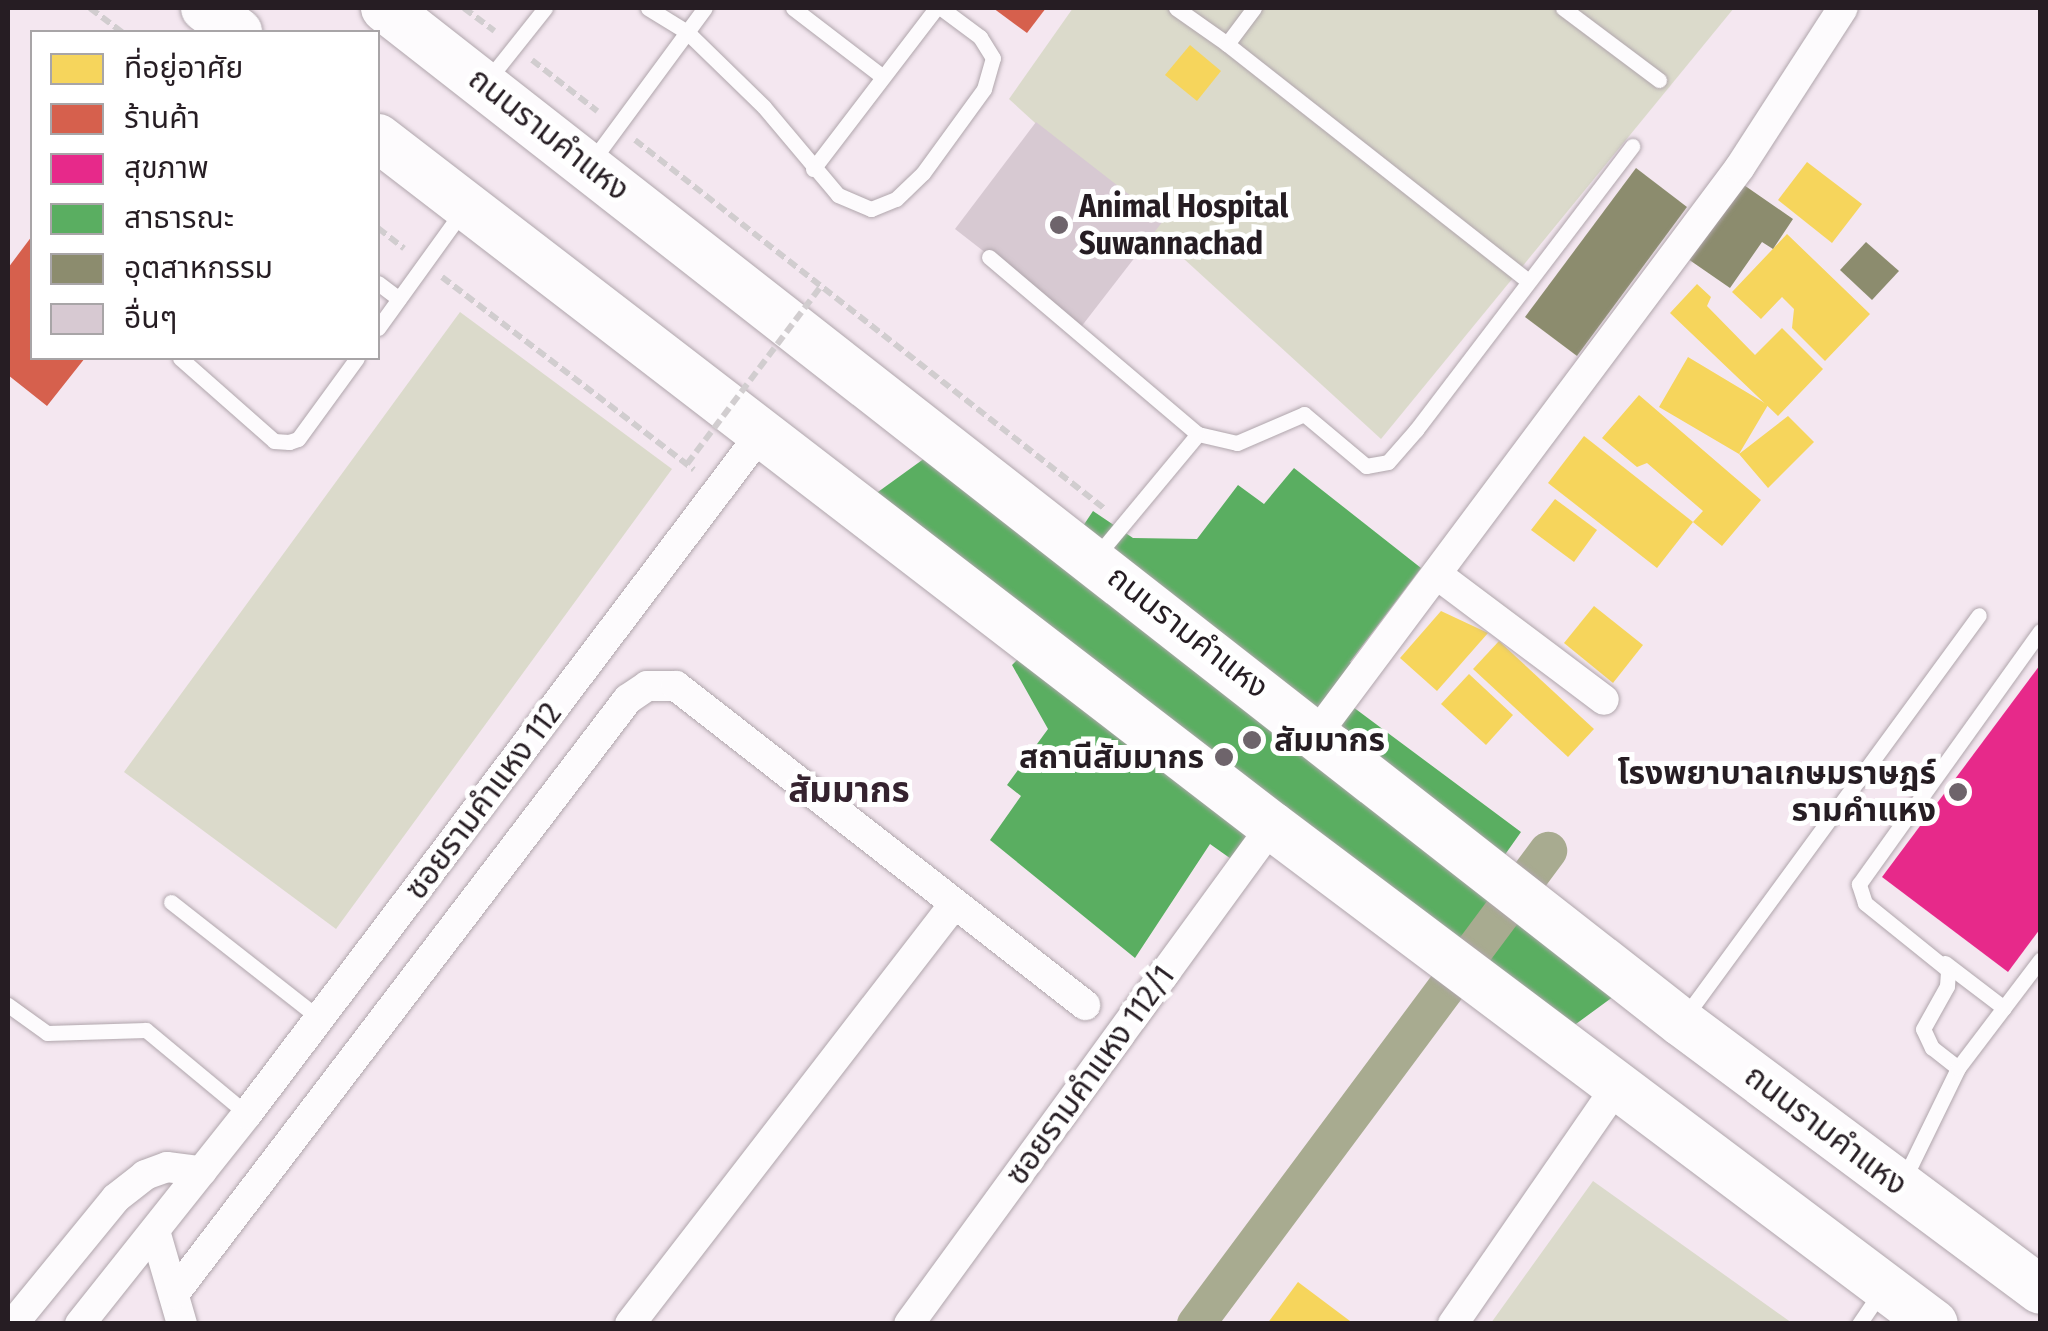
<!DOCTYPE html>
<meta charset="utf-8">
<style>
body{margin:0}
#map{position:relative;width:2048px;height:1331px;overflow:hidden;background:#f4e7f0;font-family:"Fira Sans Condensed","Noto Sans Thai",sans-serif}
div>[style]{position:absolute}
.green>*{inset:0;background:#dbdacb}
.homes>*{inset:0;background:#f6d55c}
.shops>*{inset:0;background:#d6604d}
.health>*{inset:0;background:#e7298a}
.public>*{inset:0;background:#5aae61}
.industry>*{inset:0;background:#8c8c6e}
.canal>*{height:38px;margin:-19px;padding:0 19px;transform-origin:19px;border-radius:19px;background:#a8ab90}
.building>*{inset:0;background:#d7c9d2}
.path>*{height:6px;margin-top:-3px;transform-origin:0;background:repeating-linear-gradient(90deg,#d1cdcf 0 10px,transparent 0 15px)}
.roads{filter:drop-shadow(0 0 2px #b0a6ac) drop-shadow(0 0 2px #b0a6ac)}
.lane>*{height:15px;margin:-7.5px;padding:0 7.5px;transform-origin:7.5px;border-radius:7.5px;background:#fdfbfd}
.street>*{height:30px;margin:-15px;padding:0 15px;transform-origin:15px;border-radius:15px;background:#fdfbfd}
.primary>*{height:48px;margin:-24px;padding:0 24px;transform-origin:24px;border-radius:24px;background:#fdfbfd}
.path-bridge>*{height:6px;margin-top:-3px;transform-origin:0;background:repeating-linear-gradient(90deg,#d1cdcf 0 10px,transparent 0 15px)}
.dots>*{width:28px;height:28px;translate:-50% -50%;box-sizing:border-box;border:5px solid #fff;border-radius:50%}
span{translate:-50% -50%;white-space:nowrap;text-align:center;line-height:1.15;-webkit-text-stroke:10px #fff;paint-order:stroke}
.street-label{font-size:32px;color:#261d23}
.poi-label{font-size:32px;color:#261d23;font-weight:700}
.left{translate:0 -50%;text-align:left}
.right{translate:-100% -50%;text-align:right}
.neighbourhood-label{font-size:35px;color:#35232f;font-weight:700}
.frame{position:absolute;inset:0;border:10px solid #261d23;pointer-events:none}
.legend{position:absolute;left:30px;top:30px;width:350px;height:330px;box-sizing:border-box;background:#fff;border:2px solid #a8a5a7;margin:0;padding:12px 18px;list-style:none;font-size:30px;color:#261d23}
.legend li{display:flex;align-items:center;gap:20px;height:50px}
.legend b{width:50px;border:2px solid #a8a5a7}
</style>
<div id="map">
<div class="green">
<i style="clip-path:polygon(1073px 8px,1734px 8px,1381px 439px,1009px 99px)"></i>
<i style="clip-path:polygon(460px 312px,672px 469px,336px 929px,124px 772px)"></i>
<i style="clip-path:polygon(1593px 1181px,1792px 1323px,1491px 1323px)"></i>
</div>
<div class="homes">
<i style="clip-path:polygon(1190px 45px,1221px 71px,1197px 101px,1165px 75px)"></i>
<i style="clip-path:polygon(1807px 162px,1862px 204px,1832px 243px,1778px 200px)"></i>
<i style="clip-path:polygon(1787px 234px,1870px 314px,1825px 361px,1792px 328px,1794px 309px,1782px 297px,1761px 319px,1732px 292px)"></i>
<i style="clip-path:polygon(1697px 284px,1711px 297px,1707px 306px,1755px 355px,1782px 328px,1823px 369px,1778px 416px,1670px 313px)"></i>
<i style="clip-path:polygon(1688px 357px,1768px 405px,1739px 454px,1788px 416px,1814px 442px,1768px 488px,1739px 454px,1659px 407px)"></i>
<i style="clip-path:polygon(1639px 395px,1761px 500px,1722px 546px,1693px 522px,1703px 511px,1647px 463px,1637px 467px,1602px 438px)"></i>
<i style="clip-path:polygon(1584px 436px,1693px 522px,1657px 568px,1548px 483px)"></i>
<i style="clip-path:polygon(1555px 499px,1597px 530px,1574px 562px,1531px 530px)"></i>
<i style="clip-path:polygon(1594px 606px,1643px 645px,1613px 683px,1564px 643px)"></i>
<i style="clip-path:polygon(1441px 611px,1488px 633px,1437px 691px,1400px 658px)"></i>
<i style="clip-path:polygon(1499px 641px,1594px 729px,1568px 757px,1473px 669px)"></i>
<i style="clip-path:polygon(1469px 674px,1513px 715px,1486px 745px,1441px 704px)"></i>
<i style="clip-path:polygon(1298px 1282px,1354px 1324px,1267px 1324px)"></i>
</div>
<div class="shops">
<i style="clip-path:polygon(993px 8px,1046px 8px,1027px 33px)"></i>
<i style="clip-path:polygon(32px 236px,32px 358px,85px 358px,47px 406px,8px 375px,8px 268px)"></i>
</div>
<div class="health">
<i style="clip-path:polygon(2040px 665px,2040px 929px,2008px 972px,1882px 877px)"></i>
</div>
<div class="public">
<i style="clip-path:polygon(954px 437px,1077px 535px,1093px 511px,1133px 538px,1197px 539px,1238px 485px,1264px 504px,1294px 468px,1421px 568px,1350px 662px,1374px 681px,1353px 707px,1521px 832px,1504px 856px,1651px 969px,1565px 1032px,1252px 838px,1234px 861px,1210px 844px,1135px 958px,990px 840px,1021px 796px,1007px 785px,1048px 729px,1012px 665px,1020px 657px,871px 497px)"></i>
</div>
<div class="industry">
<i style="clip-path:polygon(1636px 168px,1687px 207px,1577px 356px,1525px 317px)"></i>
<i style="clip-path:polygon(1741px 183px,1793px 219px,1773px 249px,1762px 242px,1730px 288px,1688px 259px)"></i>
<i style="clip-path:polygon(1866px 242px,1899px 271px,1872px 300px,1840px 270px)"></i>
</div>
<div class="canal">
<i style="left:1196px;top:1324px;width:590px;rotate:-53.34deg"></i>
</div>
<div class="building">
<i style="clip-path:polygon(1036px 122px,1163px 221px,1081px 327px,955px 229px)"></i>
</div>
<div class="path">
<i style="left:90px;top:8px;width:40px;rotate:37deg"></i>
<i style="left:464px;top:8px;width:38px;rotate:37deg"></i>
<i style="left:532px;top:60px;width:83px;rotate:38.1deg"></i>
<i style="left:635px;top:140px;width:598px;rotate:38.14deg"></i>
<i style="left:378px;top:228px;width:33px;rotate:38deg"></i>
<i style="left:442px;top:277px;width:317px;rotate:37.4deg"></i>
</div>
<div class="roads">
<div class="lane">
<i style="left:648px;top:8px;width:46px;rotate:31.6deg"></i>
<i style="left:687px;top:32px;width:107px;rotate:44.2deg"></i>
<i style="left:764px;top:107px;width:115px;rotate:49.9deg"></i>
<i style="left:838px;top:195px;width:36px;rotate:23deg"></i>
<i style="left:871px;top:209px;width:27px;rotate:-22deg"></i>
<i style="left:896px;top:199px;width:37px;rotate:-44deg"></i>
<i style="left:923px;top:173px;width:104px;rotate:-54deg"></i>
<i style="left:984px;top:89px;width:32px;rotate:-74deg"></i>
<i style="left:993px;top:58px;width:25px;rotate:-122deg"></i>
<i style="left:980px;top:37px;width:49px;rotate:-143.4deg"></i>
<i style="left:793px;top:8px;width:113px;rotate:37.5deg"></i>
<i style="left:1176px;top:8px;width:62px;rotate:35.2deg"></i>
<i style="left:1254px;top:8px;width:45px;rotate:126.9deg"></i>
<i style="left:1227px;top:44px;width:383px;rotate:38.2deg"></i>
<i style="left:1563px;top:8px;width:120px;rotate:36.9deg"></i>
<i style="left:487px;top:81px;width:93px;rotate:-51.5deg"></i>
<i style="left:592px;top:161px;width:190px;rotate:-53.6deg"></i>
<i style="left:813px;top:169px;width:203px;rotate:-52.6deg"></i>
<i style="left:989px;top:257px;width:274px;rotate:40.3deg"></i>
<i style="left:1198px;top:434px;width:40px;rotate:13deg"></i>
<i style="left:1237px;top:443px;width:73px;rotate:-23.4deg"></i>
<i style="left:1304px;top:414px;width:81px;rotate:40deg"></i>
<i style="left:1366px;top:466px;width:22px;rotate:-10deg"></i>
<i style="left:1388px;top:462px;width:43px;rotate:-48.8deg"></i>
<i style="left:1416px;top:430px;width:357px;rotate:-52.7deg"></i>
<i style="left:378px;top:283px;width:26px;rotate:37deg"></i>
<i style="left:378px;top:328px;width:145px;rotate:-54.2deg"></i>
<i style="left:180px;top:358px;width:125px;rotate:41.4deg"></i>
<i style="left:274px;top:441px;width:15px;rotate:4deg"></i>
<i style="left:289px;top:442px;width:9px;rotate:-18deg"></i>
<i style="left:298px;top:439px;width:100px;rotate:-53.9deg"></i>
<i style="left:1095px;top:558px;width:161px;rotate:-50.3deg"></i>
<i style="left:171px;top:902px;width:188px;rotate:38.1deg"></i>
<i style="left:1945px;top:963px;width:74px;rotate:37.3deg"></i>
<i style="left:8px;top:1005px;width:48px;rotate:35.7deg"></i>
<i style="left:47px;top:1033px;width:99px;rotate:-1.7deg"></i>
<i style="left:146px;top:1030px;width:131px;rotate:39.7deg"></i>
<i style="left:1684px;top:1018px;width:499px;rotate:-53.8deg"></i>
<i style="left:1958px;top:1068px;width:33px;rotate:-142deg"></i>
<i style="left:1932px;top:1048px;width:21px;rotate:-115deg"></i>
<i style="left:1923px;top:1029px;width:49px;rotate:-60.8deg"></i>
<i style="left:1947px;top:986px;width:16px;rotate:-86deg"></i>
<i style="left:1948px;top:970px;width:107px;rotate:-141.1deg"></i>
<i style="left:1865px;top:903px;width:20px;rotate:-108deg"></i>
<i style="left:1859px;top:884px;width:311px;rotate:-54.4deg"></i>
<i style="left:1903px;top:1181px;width:126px;rotate:-64deg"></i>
<i style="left:1958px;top:1068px;width:136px;rotate:-52.8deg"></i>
<i style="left:1859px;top:1324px;width:41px;rotate:-55.9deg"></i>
</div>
<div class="street">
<i style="left:1439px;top:576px;width:206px;rotate:36.9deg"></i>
<i style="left:1318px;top:732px;width:705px;rotate:-53.24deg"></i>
<i style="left:1740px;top:167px;width:189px;rotate:-57.1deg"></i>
<i style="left:155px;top:1231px;width:97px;rotate:73.8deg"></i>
<i style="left:174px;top:1294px;width:748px;rotate:-52.66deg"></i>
<i style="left:628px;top:699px;width:23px;rotate:-34deg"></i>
<i style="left:647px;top:686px;width:29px"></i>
<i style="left:676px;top:686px;width:519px;rotate:37.95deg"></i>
<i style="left:13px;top:1324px;width:163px;rotate:-50.7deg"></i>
<i style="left:116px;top:1198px;width:37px;rotate:-38deg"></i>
<i style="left:145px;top:1175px;width:23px;rotate:-20deg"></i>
<i style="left:167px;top:1167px;width:35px;rotate:7deg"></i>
<i style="left:80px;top:1324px;width:268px;rotate:-51.5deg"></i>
<i style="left:247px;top:1114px;width:856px;rotate:-52.93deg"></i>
<i style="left:630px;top:1324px;width:527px;rotate:-52.33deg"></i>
<i style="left:909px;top:1324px;width:616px;rotate:-53.91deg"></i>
<i style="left:1453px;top:1324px;width:293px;rotate:-55.4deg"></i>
</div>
<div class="primary">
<i style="left:205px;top:8px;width:41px;rotate:36deg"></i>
<i style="left:385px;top:8px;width:1646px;rotate:38.04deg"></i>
<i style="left:1681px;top:1022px;width:448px;rotate:36.7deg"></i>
<i style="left:378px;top:138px;width:1128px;rotate:37.58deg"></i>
<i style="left:1272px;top:826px;width:828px;rotate:36.95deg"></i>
</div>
</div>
<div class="path-bridge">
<i style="left:687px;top:464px;width:223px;rotate:-53deg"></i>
</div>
<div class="dots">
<i style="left:1059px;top:225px;background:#6e646b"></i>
<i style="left:1252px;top:740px;background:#6e646b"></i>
<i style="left:1224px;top:757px;background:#6e646b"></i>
<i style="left:1958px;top:792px;background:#6e646b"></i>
</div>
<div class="street-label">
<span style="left:549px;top:134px;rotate:38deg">ถนนรามคำแหง</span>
<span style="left:1188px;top:632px;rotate:38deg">ถนนรามคำแหง</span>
<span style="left:483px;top:801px;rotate:-53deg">ซอยรามคำแหง 112</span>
<span style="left:1090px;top:1075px;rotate:-54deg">ซอยรามคำแหง 112/1</span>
<span style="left:1826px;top:1130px;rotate:37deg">ถนนรามคำแหง</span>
</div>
<div class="poi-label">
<span class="left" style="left:1079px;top:225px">Animal Hospital<br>Suwannachad</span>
<span class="left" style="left:1274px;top:740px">สัมมากร</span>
<span class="right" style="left:1204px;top:757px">สถานีสัมมากร</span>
<span class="right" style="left:1936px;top:792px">โรงพยาบาลเกษมราษฎร์<br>รามคำแหง</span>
</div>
<div class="neighbourhood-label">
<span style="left:849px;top:790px">สัมมากร</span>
</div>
<div class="frame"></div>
<ul class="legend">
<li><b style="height:28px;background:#f6d55c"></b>ที่อยู่อาศัย</li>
<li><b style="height:28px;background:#d6604d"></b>ร้านค้า</li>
<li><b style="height:28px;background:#e7298a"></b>สุขภาพ</li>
<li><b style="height:28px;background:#5aae61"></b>สาธารณะ</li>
<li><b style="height:28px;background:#8c8c6e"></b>อุตสาหกรรม</li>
<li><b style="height:28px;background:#d7c9d2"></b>อื่นๆ</li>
</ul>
</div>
